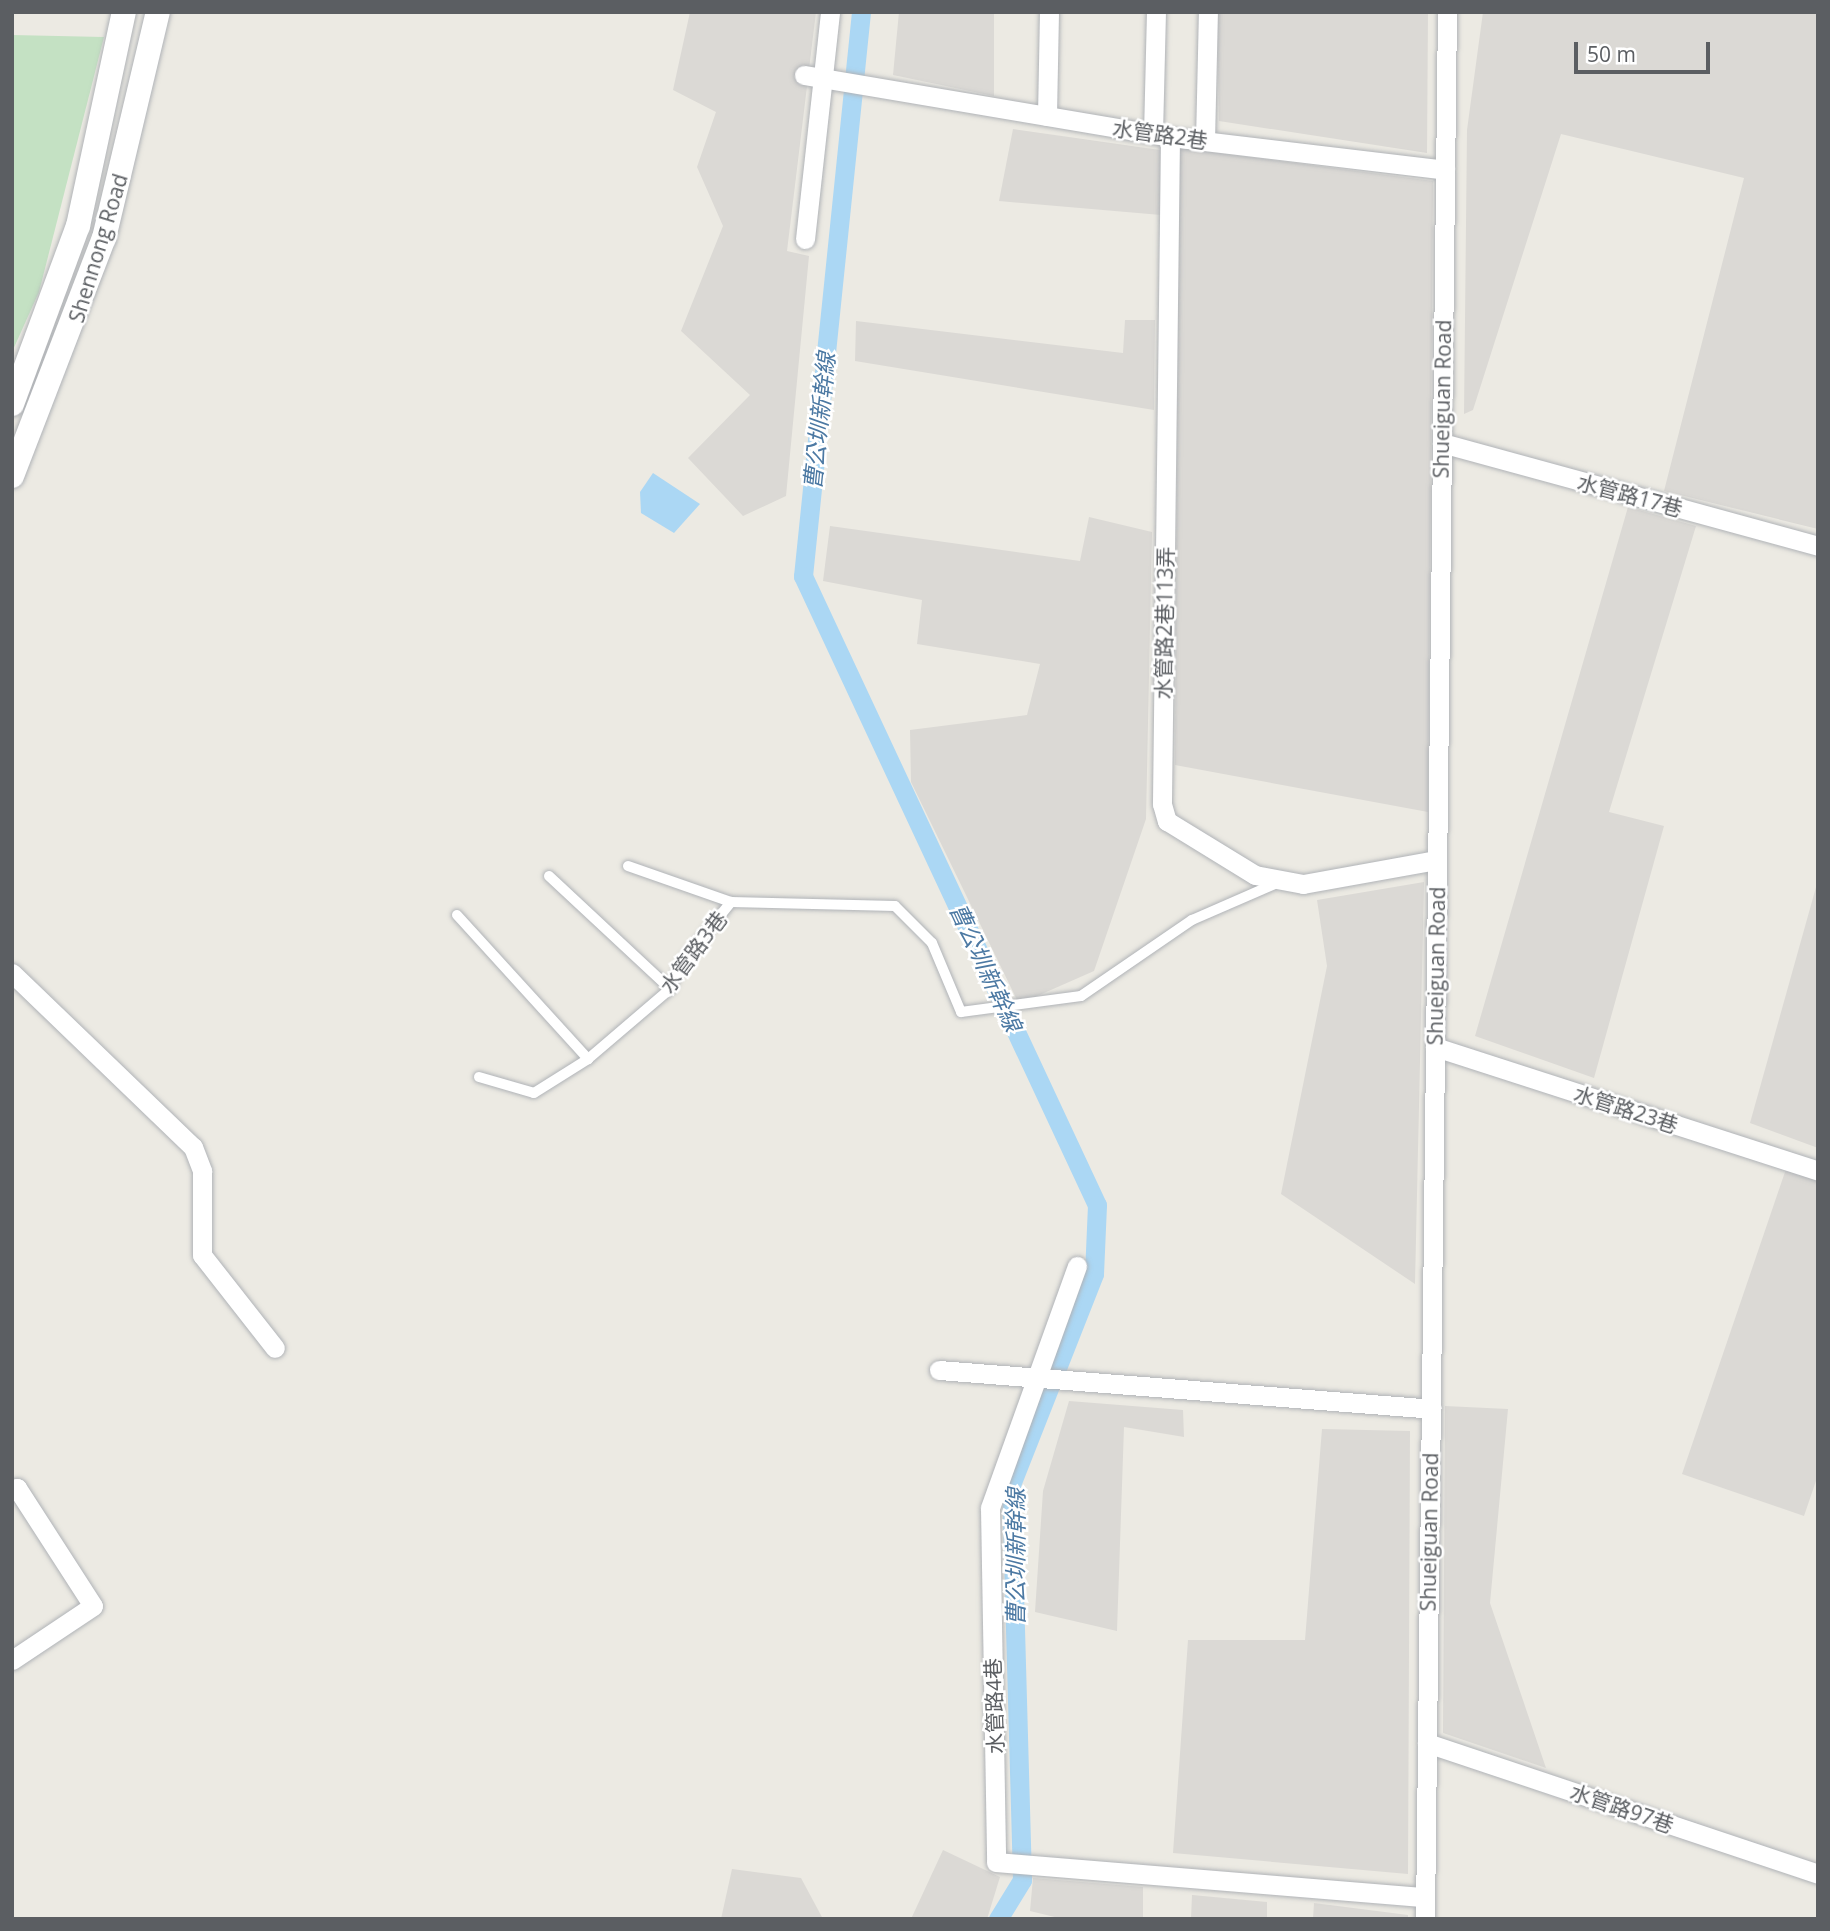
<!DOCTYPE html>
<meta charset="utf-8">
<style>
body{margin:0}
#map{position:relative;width:1830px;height:1931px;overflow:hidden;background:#eceae3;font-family:"Open Sans","Noto Sans TC",sans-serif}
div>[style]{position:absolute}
.industrial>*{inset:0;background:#dbd9d5}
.green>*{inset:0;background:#c4e1c3}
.water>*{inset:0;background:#abd7f4}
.canal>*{height:19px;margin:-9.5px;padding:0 9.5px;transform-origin:9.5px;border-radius:9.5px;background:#abd7f4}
.roads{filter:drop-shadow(0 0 2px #b0b3b7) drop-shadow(0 0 2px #b0b3b7)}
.service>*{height:10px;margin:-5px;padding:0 5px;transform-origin:5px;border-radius:5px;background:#fff}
.minor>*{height:19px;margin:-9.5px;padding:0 9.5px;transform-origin:9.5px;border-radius:9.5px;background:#fff}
.tertiary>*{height:24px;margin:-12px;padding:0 12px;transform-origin:12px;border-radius:12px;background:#fff}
span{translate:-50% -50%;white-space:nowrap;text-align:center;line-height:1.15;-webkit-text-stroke:5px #fff;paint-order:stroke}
.street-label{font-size:21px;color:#5b5e62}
.water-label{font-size:23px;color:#4c79a3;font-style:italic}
.frame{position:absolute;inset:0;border:14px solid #5b5e62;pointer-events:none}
.scale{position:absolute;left:1574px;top:42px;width:136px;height:32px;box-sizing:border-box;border:4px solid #5b5e62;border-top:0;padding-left:9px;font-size:21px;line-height:24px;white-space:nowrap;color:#5b5e62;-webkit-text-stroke:5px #fff;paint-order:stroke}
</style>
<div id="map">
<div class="industrial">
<i style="clip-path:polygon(690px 12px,816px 12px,787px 251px,809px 256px,786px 496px,743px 516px,688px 458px,750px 395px,681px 331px,723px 226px,697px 167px,716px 112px,673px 90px)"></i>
<i style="clip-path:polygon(899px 12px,994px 12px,994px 96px,893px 75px)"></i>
<i style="clip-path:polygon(1217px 12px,1428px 12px,1427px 153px,1219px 121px)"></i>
<i style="clip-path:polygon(1483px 12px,1818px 12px,1818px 529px,1664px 491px,1744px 178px,1561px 134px,1473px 410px,1464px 414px,1467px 130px)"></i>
<i style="clip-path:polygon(1013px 129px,1160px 150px,1161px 215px,999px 201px)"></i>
<i style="clip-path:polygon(1179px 148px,1433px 181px,1428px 812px,1175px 765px)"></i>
<i style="clip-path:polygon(1125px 320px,1155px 320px,1154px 410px,855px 361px,856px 321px,1123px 353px)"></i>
<i style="clip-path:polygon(1628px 507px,1696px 526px,1609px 812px,1664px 826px,1594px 1078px,1475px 1036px)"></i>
<i style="clip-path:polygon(1089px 517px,1152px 532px,1146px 819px,1094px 971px,1019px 1004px,911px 782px,910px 730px,1027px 715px,1040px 664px,917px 644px,922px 600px,823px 581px,830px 526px,1080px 561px)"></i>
<i style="clip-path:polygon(1818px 880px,1818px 1148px,1750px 1123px)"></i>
<i style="clip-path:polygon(1424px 882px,1415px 1284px,1281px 1194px,1327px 966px,1317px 900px)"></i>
<i style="clip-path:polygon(1787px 1166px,1818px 1176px,1818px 1475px,1804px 1516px,1682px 1474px)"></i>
<i style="clip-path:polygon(1069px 1401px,1183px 1410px,1184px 1437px,1124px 1427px,1117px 1631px,1035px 1612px,1043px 1491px)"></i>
<i style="clip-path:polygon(1445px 1406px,1508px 1409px,1490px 1603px,1546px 1768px,1443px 1733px)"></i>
<i style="clip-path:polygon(1322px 1429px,1410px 1431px,1408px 1874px,1173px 1853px,1188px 1640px,1305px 1640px)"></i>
<i style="clip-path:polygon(943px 1850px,1000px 1877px,987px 1919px,911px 1919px)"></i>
<i style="clip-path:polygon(732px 1869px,801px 1878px,823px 1919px,721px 1919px)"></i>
<i style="clip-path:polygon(1033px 1878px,1143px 1887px,1143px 1919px,1063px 1919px,1030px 1911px)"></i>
<i style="clip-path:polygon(1192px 1895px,1267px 1902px,1267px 1919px,1191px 1919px)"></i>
<i style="clip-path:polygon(1314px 1903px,1408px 1915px,1408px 1919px,1313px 1919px)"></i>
</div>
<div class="green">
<i style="clip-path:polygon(12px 35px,104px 37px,39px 292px,12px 352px)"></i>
</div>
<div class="water">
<i style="clip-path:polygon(653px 473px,700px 504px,674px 533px,641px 513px,640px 492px)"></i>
</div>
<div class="canal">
<i style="left:861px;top:12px;width:567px;rotate:95.87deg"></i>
<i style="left:803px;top:576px;width:694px;rotate:64.95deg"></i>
<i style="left:1097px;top:1205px;width:69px;rotate:92.5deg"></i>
<i style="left:1094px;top:1274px;width:227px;rotate:111.5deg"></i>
<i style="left:1011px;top:1485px;width:395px;rotate:88.4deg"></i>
<i style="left:1022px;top:1880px;width:46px;rotate:121.6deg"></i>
</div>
<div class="roads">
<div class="service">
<i style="left:628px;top:866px;width:109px;rotate:19.3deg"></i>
<i style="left:549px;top:876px;width:166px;rotate:43deg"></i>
<i style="left:457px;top:915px;width:195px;rotate:47.7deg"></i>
<i style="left:479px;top:1077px;width:57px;rotate:16.2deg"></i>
<i style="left:534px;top:1093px;width:64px;rotate:-32.2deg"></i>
<i style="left:588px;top:1059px;width:108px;rotate:-40.5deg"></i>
<i style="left:670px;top:989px;width:27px;rotate:-66deg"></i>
<i style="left:681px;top:964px;width:80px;rotate:-51.1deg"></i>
<i style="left:731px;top:902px;width:164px;rotate:1.4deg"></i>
<i style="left:895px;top:906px;width:52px;rotate:45deg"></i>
<i style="left:932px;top:943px;width:75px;rotate:67.2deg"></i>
<i style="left:961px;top:1012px;width:121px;rotate:-7.6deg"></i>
<i style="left:1081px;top:996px;width:135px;rotate:-34.4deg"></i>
<i style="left:1192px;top:920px;width:93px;rotate:-23.5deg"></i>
</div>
<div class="minor">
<i style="left:804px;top:75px;width:371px;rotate:9.6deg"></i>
<i style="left:1170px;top:137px;width:277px;rotate:6.8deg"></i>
<i style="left:1047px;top:116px;width:104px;rotate:-88.9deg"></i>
<i style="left:1153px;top:134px;width:122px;rotate:-88.6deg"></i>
<i style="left:1170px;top:137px;width:667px;rotate:90.69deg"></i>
<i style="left:1162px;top:804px;width:18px;rotate:74deg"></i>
<i style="left:1167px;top:821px;width:103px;rotate:31.5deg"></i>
<i style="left:1255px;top:875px;width:49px;rotate:10.6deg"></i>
<i style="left:1303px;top:884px;width:136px;rotate:-10.2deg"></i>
<i style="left:1205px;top:141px;width:129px;rotate:-88.7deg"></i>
<i style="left:805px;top:239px;width:228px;rotate:-83.7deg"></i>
<i style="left:1442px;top:443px;width:390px;rotate:15.3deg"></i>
<i style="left:12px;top:973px;width:251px;rotate:43.9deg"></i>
<i style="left:193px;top:1147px;width:26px;rotate:69deg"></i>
<i style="left:202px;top:1171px;width:84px;rotate:90deg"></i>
<i style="left:202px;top:1255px;width:118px;rotate:51.9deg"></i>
<i style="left:1435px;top:1047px;width:403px;rotate:17.9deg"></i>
<i style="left:1077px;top:1266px;width:257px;rotate:109.8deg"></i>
<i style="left:990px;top:1508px;width:354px;rotate:89deg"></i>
<i style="left:996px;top:1862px;width:430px;rotate:4.7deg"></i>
<i style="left:939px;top:1370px;width:494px;rotate:4.5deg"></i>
<i style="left:12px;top:1491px;width:6px;rotate:-31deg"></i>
<i style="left:17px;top:1488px;width:140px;rotate:57.2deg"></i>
<i style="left:93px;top:1606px;width:97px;rotate:146.3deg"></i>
<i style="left:1427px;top:1743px;width:412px;rotate:18.5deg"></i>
<i style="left:1425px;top:1919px;width:1907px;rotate:-89.34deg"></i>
</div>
<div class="tertiary">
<i style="left:12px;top:404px;width:190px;rotate:-69.7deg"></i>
<i style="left:78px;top:226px;width:219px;rotate:-77.9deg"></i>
<i style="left:12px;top:476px;width:255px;rotate:-68.9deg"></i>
<i style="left:104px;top:238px;width:232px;rotate:-76.6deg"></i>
</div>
</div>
<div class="street-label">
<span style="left:1160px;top:134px;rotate:8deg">水管路2巷</span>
<span style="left:98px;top:248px;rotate:-73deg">Shennong Road</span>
<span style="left:1442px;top:399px;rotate:-89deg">Shueiguan Road</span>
<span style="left:1630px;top:495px;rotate:15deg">水管路17巷</span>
<span style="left:1164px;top:623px;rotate:-89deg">水管路2巷113弄</span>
<span style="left:693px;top:952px;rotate:-53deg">水管路3巷</span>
<span style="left:1436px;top:966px;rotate:-89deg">Shueiguan Road</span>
<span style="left:1626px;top:1109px;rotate:18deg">水管路23巷</span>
<span style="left:1429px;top:1532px;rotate:-89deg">Shueiguan Road</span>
<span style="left:994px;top:1706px;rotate:-92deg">水管路4巷</span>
<span style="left:1622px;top:1808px;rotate:19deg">水管路97巷</span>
</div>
<div class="water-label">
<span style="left:819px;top:421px;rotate:-84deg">曹公圳新幹線</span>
<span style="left:986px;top:967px;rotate:65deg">曹公圳新幹線</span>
<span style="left:1015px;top:1557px;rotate:-90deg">曹公圳新幹線</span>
</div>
<div class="frame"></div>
<div class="scale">50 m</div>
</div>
